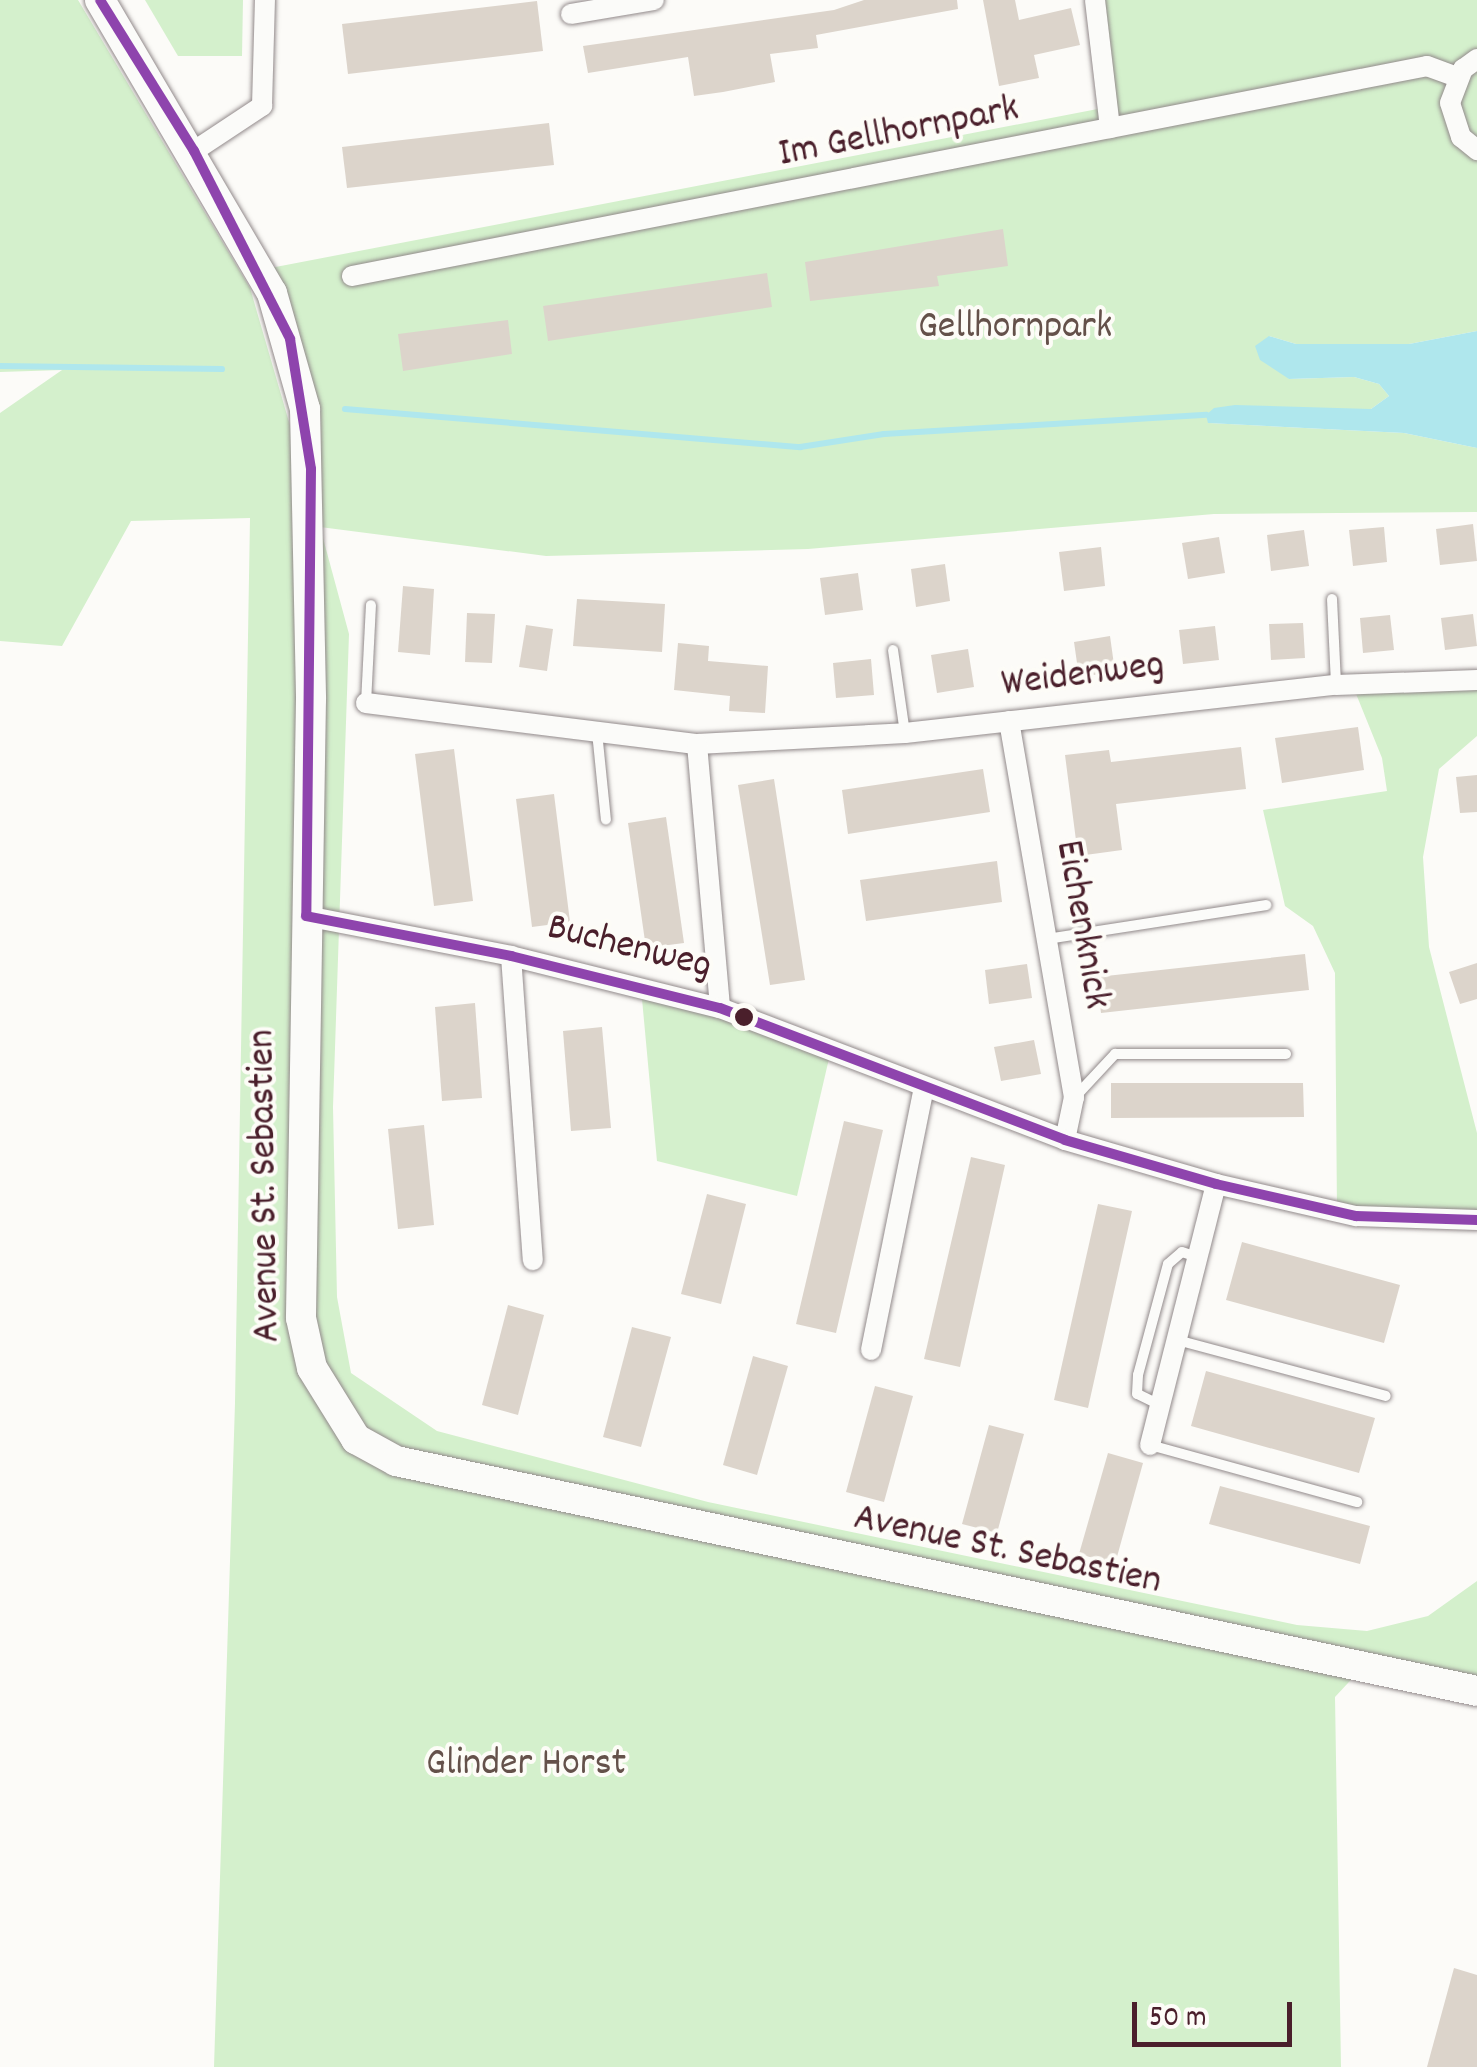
<!DOCTYPE html>
<style>
body{margin:0}
#map{position:relative;width:1477px;height:2067px;overflow:hidden;background:#fcfbf8;font-family:Dekko,sans-serif}
div>[style]{position:absolute}
.green>*{inset:0;background:#d4f0cc}
.water>*{inset:0;background:#afe7ed}
.stream>*{height:6px;margin:-3px;padding:0 3px;transform-origin:3px;border-radius:3px;background:#afe7ed}
.building>*{inset:0;background:#dcd4cb}
.roads{filter:drop-shadow(0 0 2px #928a8b) drop-shadow(0 0 2px #928a8b)}
.lane>*{height:10px;margin:-5px;padding:0 5px;transform-origin:5px;border-radius:5px;background:#fbfbf9}
.street>*{height:20px;margin:-10px;padding:0 10px;transform-origin:10px;border-radius:10px;background:#fbfbf9}
.secondary>*{height:30px;margin:-15px;padding:0 15px;transform-origin:15px;border-radius:15px;background:#fbfbf9}
.bus-1>*{height:10px;margin:-5px;padding:0 5px;transform-origin:5px;border-radius:5px;background:#8e44ad}
.dots>*{width:28px;height:28px;translate:-50% -50%;box-sizing:border-box;border:5px solid #fdfcf7;border-radius:50%}
span{translate:-50% -50%;white-space:nowrap;text-align:center;line-height:1.15;-webkit-text-stroke:8px #fdfcf7;paint-order:stroke}
.street-label{font-size:40px;color:#4a1f2b}
.park-label{font-size:40px;color:#64514a}
.scale{position:absolute;left:1132px;top:2002px;width:160px;height:45px;box-sizing:border-box;border:5px solid #4a1f2b;border-top:0;padding-left:12px;font-size:30px;line-height:35px;white-space:nowrap;color:#4a1f2b;-webkit-text-stroke:8px #fdfcf7;paint-order:stroke}
</style>
<div id="map">
<div class="green">
<i style="clip-path:polygon(0 0,78px 0,250px 288px,319px 525px,260px 270px,1108px 107px,1095px 0,1477px 0,1477px 331px,1409px 344px,1296px 344px,1269px 336px,1289px 379px,1354px 377px,1379px 384px,1389px 396px,1371px 409px,1209px 423px,1404px 433px,1477px 448px,1477px 512px,1214px 514px,808px 549px,546px 556px,320px 527px,349px 634px,333px 1107px,337px 1297px,351px 1373px,437px 1431px,708px 1502px,1297px 1625px,1367px 1631px,1428px 1616px,1477px 1581px,1477px 1691px,1361px 1669px,1335px 1697px,1341px 2067px,214px 2067px,235px 1403px,250px 518px,131px 521px,62px 646px,0 641px,0 413px,62px 370px,0 372px)"></i>
<i style="clip-path:polygon(145px 0,243px 0,242px 56px,178px 56px)"></i>
<i style="clip-path:polygon(1477px 675px,1477px 736px,1439px 769px,1423px 857px,1429px 947px,1477px 1133px,1477px 1220px,1337px 1213px,1335px 973px,1313px 926px,1285px 906px,1263px 810px,1387px 791px,1382px 758px,1350px 679px)"></i>
<i style="clip-path:polygon(641px 988px,831px 1050px,797px 1196px,657px 1161px)"></i>
</div>
<div class="water">
<i style="clip-path:polygon(1477px 331px,1477px 448px,1404px 433px,1208px 423px,1206px 415px,1214px 408px,1235px 405px,1371px 409px,1389px 396px,1379px 384px,1354px 377px,1289px 379px,1260px 360px,1255px 346px,1269px 336px,1296px 344px,1409px 344px)"></i>
</div>
<div class="stream">
<i style="left:0;top:366px;width:222px;rotate:0.8deg"></i>
<i style="left:345px;top:409px;width:457px;rotate:4.8deg"></i>
<i style="left:800px;top:447px;width:85px;rotate:-8.8deg"></i>
<i style="left:884px;top:434px;width:323px;rotate:-3.4deg"></i>
</div>
<div class="building">
<i style="clip-path:polygon(864px 0,957px 0,958px 9px,816px 35px,818px 48px,770px 54px,775px 82px,723px 92px,694px 96px,688px 57px,588px 73px,583px 46px,834px 10px)"></i>
<i style="clip-path:polygon(983px 0,1015px 0,1019px 20px,1071px 8px,1080px 45px,1034px 55px,1039px 78px,999px 86px)"></i>
<i style="clip-path:polygon(537px 1px,543px 51px,348px 74px,342px 24px)"></i>
<i style="clip-path:polygon(549px 123px,554px 165px,347px 188px,342px 147px)"></i>
<i style="clip-path:polygon(1003px 229px,1008px 266px,937px 276px,939px 286px,810px 301px,805px 262px)"></i>
<i style="clip-path:polygon(767px 273px,772px 307px,548px 341px,543px 306px)"></i>
<i style="clip-path:polygon(508px 320px,512px 354px,403px 371px,398px 334px)"></i>
<i style="clip-path:polygon(1473px 524px,1477px 561px,1440px 565px,1436px 529px)"></i>
<i style="clip-path:polygon(1384px 527px,1387px 562px,1353px 566px,1349px 530px)"></i>
<i style="clip-path:polygon(1304px 530px,1309px 566px,1271px 571px,1267px 535px)"></i>
<i style="clip-path:polygon(1219px 537px,1225px 573px,1188px 579px,1182px 543px)"></i>
<i style="clip-path:polygon(1101px 547px,1105px 586px,1064px 591px,1059px 552px)"></i>
<i style="clip-path:polygon(945px 564px,950px 601px,916px 607px,911px 569px)"></i>
<i style="clip-path:polygon(858px 573px,863px 610px,825px 615px,820px 578px)"></i>
<i style="clip-path:polygon(403px 586px,434px 589px,430px 655px,398px 652px)"></i>
<i style="clip-path:polygon(577px 599px,665px 604px,662px 652px,573px 646px)"></i>
<i style="clip-path:polygon(467px 613px,495px 614px,492px 663px,465px 662px)"></i>
<i style="clip-path:polygon(1473px 614px,1477px 646px,1445px 650px,1441px 618px)"></i>
<i style="clip-path:polygon(1390px 615px,1394px 650px,1363px 653px,1360px 618px)"></i>
<i style="clip-path:polygon(1303px 623px,1305px 658px,1271px 660px,1269px 624px)"></i>
<i style="clip-path:polygon(526px 625px,553px 629px,547px 671px,519px 667px)"></i>
<i style="clip-path:polygon(1215px 626px,1219px 660px,1183px 664px,1179px 630px)"></i>
<i style="clip-path:polygon(1110px 636px,1115px 672px,1079px 677px,1074px 642px)"></i>
<i style="clip-path:polygon(678px 643px,709px 646px,708px 661px,768px 666px,765px 713px,729px 711px,730px 696px,674px 690px)"></i>
<i style="clip-path:polygon(968px 649px,974px 687px,937px 693px,931px 655px)"></i>
<i style="clip-path:polygon(871px 659px,874px 695px,836px 698px,833px 663px)"></i>
<i style="clip-path:polygon(1358px 727px,1364px 770px,1282px 783px,1275px 738px)"></i>
<i style="clip-path:polygon(1241px 747px,1246px 789px,1116px 804px,1122px 850px,1078px 856px,1065px 755px,1109px 750px,1111px 762px)"></i>
<i style="clip-path:polygon(454px 749px,473px 901px,434px 906px,415px 754px)"></i>
<i style="clip-path:polygon(983px 769px,990px 812px,848px 834px,842px 790px)"></i>
<i style="clip-path:polygon(1477px 775px,1477px 812px,1460px 813px,1456px 777px)"></i>
<i style="clip-path:polygon(774px 779px,805px 980px,770px 985px,738px 785px)"></i>
<i style="clip-path:polygon(554px 794px,570px 922px,532px 927px,516px 799px)"></i>
<i style="clip-path:polygon(666px 817px,684px 943px,646px 948px,628px 823px)"></i>
<i style="clip-path:polygon(997px 861px,1002px 902px,866px 921px,860px 880px)"></i>
<i style="clip-path:polygon(1305px 954px,1309px 990px,1101px 1013px,1097px 977px)"></i>
<i style="clip-path:polygon(1477px 963px,1477px 999px,1460px 1004px,1449px 972px)"></i>
<i style="clip-path:polygon(1027px 964px,1032px 998px,989px 1004px,985px 970px)"></i>
<i style="clip-path:polygon(475px 1003px,482px 1098px,442px 1101px,435px 1007px)"></i>
<i style="clip-path:polygon(602px 1027px,611px 1128px,571px 1131px,563px 1031px)"></i>
<i style="clip-path:polygon(1034px 1040px,1041px 1074px,1001px 1081px,994px 1047px)"></i>
<i style="clip-path:polygon(1111px 1083px,1303px 1083px,1304px 1117px,1111px 1118px)"></i>
<i style="clip-path:polygon(844px 1121px,883px 1130px,836px 1333px,796px 1324px)"></i>
<i style="clip-path:polygon(424px 1125px,434px 1225px,398px 1229px,388px 1129px)"></i>
<i style="clip-path:polygon(971px 1157px,1005px 1165px,960px 1367px,924px 1359px)"></i>
<i style="clip-path:polygon(707px 1194px,746px 1204px,721px 1304px,681px 1294px)"></i>
<i style="clip-path:polygon(1098px 1204px,1132px 1211px,1088px 1408px,1054px 1400px)"></i>
<i style="clip-path:polygon(1242px 1242px,1400px 1285px,1384px 1343px,1226px 1300px)"></i>
<i style="clip-path:polygon(508px 1305px,544px 1315px,518px 1415px,482px 1405px)"></i>
<i style="clip-path:polygon(632px 1327px,671px 1337px,641px 1447px,603px 1437px)"></i>
<i style="clip-path:polygon(753px 1356px,788px 1366px,757px 1475px,723px 1465px)"></i>
<i style="clip-path:polygon(1206px 1371px,1375px 1418px,1359px 1473px,1191px 1426px)"></i>
<i style="clip-path:polygon(875px 1386px,913px 1396px,884px 1502px,846px 1492px)"></i>
<i style="clip-path:polygon(989px 1425px,1024px 1434px,997px 1533px,962px 1524px)"></i>
<i style="clip-path:polygon(1108px 1453px,1143px 1463px,1115px 1564px,1079px 1554px)"></i>
<i style="clip-path:polygon(1220px 1486px,1370px 1526px,1360px 1564px,1209px 1524px)"></i>
<i style="clip-path:polygon(1454px 1968px,1477px 1975px,1477px 2067px,1427px 2067px)"></i>
</div>
<div class="roads">
<div class="lane">
<i style="left:1332px;top:599px;width:86px;rotate:87.3deg"></i>
<i style="left:893px;top:650px;width:84px;rotate:81.8deg"></i>
<i style="left:366px;top:703px;width:98px;rotate:-87.1deg"></i>
<i style="left:597px;top:732px;width:88px;rotate:84.2deg"></i>
<i style="left:1047px;top:939px;width:222px;rotate:-8.8deg"></i>
<i style="left:1075px;top:1097px;width:59px;rotate:-47.1deg"></i>
<i style="left:1115px;top:1054px;width:171px"></i>
<i style="left:1177px;top:1340px;width:216px;rotate:15deg"></i>
<i style="left:1160px;top:1405px;width:25px;rotate:-154deg"></i>
<i style="left:1137px;top:1394px;width:19px;rotate:-87deg"></i>
<i style="left:1138px;top:1375px;width:115px;rotate:-74.9deg"></i>
<i style="left:1168px;top:1264px;width:18px;rotate:-41deg"></i>
<i style="left:1182px;top:1252px;width:16px;rotate:18deg"></i>
<i style="left:1150px;top:1445px;width:215px;rotate:15.4deg"></i>
</div>
<div class="street">
<i style="left:1095px;top:0;width:129px;rotate:83.3deg"></i>
<i style="left:571px;top:14px;width:84px;rotate:-9.6deg"></i>
<i style="left:1477px;top:59px;width:17px;rotate:144deg"></i>
<i style="left:1463px;top:69px;width:36px;rotate:111deg"></i>
<i style="left:1450px;top:103px;width:36px;rotate:72deg"></i>
<i style="left:1461px;top:137px;width:21px;rotate:39deg"></i>
<i style="left:194px;top:151px;width:82px;rotate:-33.5deg"></i>
<i style="left:262px;top:106px;width:106px;rotate:-88.4deg"></i>
<i style="left:352px;top:276px;width:1095px;rotate:-11.05deg"></i>
<i style="left:1427px;top:66px;width:33px;rotate:20deg"></i>
<i style="left:366px;top:703px;width:334px;rotate:7.1deg"></i>
<i style="left:697px;top:744px;width:208px;rotate:-3deg"></i>
<i style="left:905px;top:733px;width:434px;rotate:-6.4deg"></i>
<i style="left:1336px;top:685px;width:141px;rotate:-2deg"></i>
<i style="left:1009px;top:721px;width:382px;rotate:80.2deg"></i>
<i style="left:1074px;top:1097px;width:44px;rotate:101.8deg"></i>
<i style="left:697px;top:744px;width:265px;rotate:85deg"></i>
<i style="left:306px;top:916px;width:209px;rotate:11deg"></i>
<i style="left:511px;top:956px;width:215px;rotate:14deg"></i>
<i style="left:720px;top:1008px;width:369px;rotate:20.9deg"></i>
<i style="left:1065px;top:1140px;width:157px;rotate:16.2deg"></i>
<i style="left:1216px;top:1184px;width:144px;rotate:12.9deg"></i>
<i style="left:1356px;top:1216px;width:121px;rotate:1.9deg"></i>
<i style="left:511px;top:956px;width:305px;rotate:85.9deg"></i>
<i style="left:871px;top:1350px;width:267px;rotate:-78.6deg"></i>
<i style="left:1150px;top:1445px;width:269px;rotate:-75.8deg"></i>
</div>
<div class="secondary">
<i style="left:100px;top:0;width:340px;rotate:59.6deg"></i>
<i style="left:272px;top:293px;width:121px;rotate:74.1deg"></i>
<i style="left:305px;top:409px;width:290px;rotate:88.8deg"></i>
<i style="left:311px;top:699px;width:619px;rotate:90.93deg"></i>
<i style="left:301px;top:1318px;width:51px;rotate:77.6deg"></i>
<i style="left:312px;top:1368px;width:84px;rotate:58.2deg"></i>
<i style="left:356px;top:1439px;width:46px;rotate:28.8deg"></i>
<i style="left:396px;top:1461px;width:1105px;rotate:12.01deg"></i>
</div>
</div>
<div class="bus-1">
<i style="left:100px;top:0;width:178px;rotate:58.1deg"></i>
<i style="left:194px;top:151px;width:211px;rotate:62.9deg"></i>
<i style="left:290px;top:339px;width:132px;rotate:80.8deg"></i>
<i style="left:311px;top:469px;width:447px;rotate:90.6deg"></i>
<i style="left:306px;top:916px;width:209px;rotate:11deg"></i>
<i style="left:511px;top:956px;width:215px;rotate:14deg"></i>
<i style="left:720px;top:1008px;width:369px;rotate:20.9deg"></i>
<i style="left:1065px;top:1140px;width:157px;rotate:16.2deg"></i>
<i style="left:1216px;top:1184px;width:144px;rotate:12.9deg"></i>
<i style="left:1356px;top:1216px;width:121px;rotate:1.9deg"></i>
</div>
<div class="dots">
<i style="left:744px;top:1017px;background:#4a1f2b"></i>
</div>
<div class="street-label">
<span style="left:899px;top:134px;rotate:-11deg">Im Gellhornpark</span>
<span style="left:1083px;top:677px;rotate:-7deg">Weidenweg</span>
<span style="left:1080px;top:925px;rotate:80deg">Eichenknick</span>
<span style="left:629px;top:949px;rotate:14deg">Buchenweg</span>
<span style="left:267px;top:1186px;rotate:-91deg">Avenue St. Sebastien</span>
<span style="left:1007px;top:1552px;rotate:12deg">Avenue St. Sebastien</span>
</div>
<div class="park-label">
<span style="left:1015px;top:329px">Gellhornpark</span>
<span style="left:526px;top:1766px">Glinder Horst</span>
</div>
<div class="scale">50 m</div>
</div>
